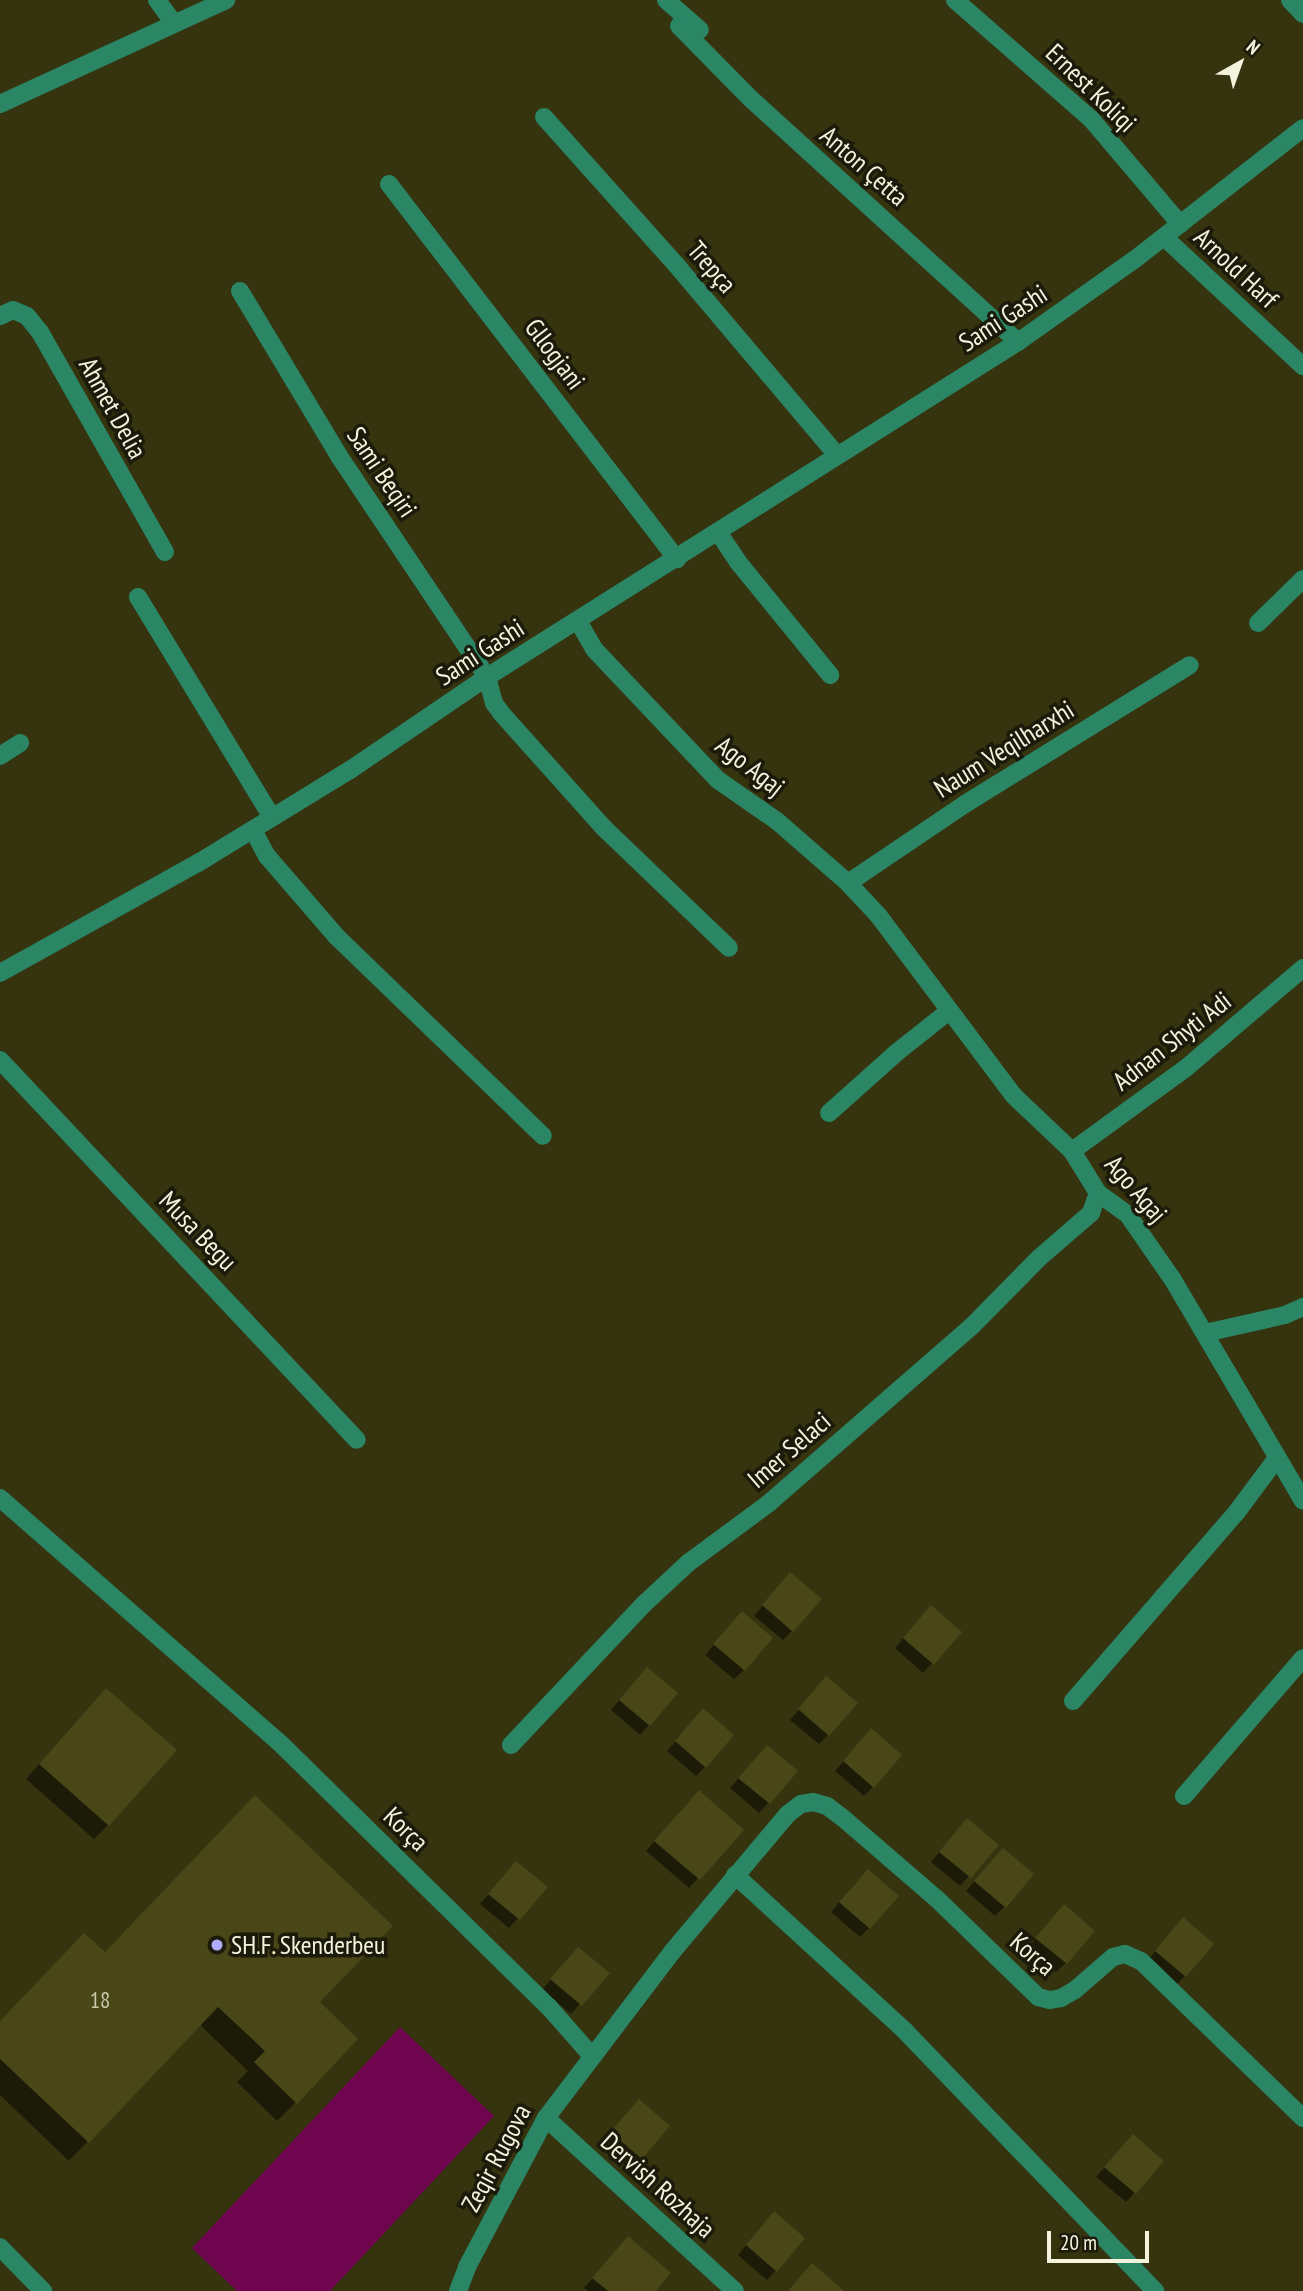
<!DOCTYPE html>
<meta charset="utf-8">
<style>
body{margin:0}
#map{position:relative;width:1303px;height:2291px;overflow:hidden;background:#36330f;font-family:"PT Sans Narrow",sans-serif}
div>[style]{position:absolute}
.green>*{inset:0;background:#6e054e}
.shadow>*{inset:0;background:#0007}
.building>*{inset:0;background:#494617}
.minor>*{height:18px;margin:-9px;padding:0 9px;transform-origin:9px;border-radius:9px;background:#2a8665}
.dots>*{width:19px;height:19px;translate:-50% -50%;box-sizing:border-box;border:4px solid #1b1a0b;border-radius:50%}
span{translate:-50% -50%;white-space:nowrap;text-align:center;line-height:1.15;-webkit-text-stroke:7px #1b1a0b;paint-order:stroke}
.number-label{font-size:23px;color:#c8c8ac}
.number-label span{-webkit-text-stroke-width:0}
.street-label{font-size:26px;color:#f3f3de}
.poi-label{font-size:26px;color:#f3f3de}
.left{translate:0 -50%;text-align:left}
.north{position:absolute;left:1205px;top:28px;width:70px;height:70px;-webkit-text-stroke:5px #1b1a0b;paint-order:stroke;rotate:40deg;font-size:19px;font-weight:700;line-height:28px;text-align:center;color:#f3f3de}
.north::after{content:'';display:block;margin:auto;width:24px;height:32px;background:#f3f3de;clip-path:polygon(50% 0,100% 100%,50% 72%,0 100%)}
.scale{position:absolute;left:1047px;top:2231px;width:102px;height:32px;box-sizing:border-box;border:4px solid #f3f3de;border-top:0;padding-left:9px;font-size:21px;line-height:24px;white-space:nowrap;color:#f3f3de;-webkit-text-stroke:5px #1b1a0b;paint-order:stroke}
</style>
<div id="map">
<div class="green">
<i style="clip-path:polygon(400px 2027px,494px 2116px,330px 2291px,237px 2291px,192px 2248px)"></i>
</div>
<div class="shadow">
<i style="clip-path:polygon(781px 1584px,792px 1631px,783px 1640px,754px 1616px)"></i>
<i style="clip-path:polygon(922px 1617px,960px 1632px,923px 1673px,895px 1648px)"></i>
<i style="clip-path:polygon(733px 1623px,744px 1670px,734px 1679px,705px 1655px)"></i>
<i style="clip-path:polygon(638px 1678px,649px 1725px,640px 1735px,611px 1710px)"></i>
<i style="clip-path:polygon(817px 1688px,828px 1735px,819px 1744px,790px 1720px)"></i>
<i style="clip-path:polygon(92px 1704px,108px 1825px,94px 1839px,26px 1779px)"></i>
<i style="clip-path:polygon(694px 1720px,705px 1767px,696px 1776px,667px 1751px)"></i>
<i style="clip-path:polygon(862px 1740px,873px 1787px,864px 1796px,835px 1771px)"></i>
<i style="clip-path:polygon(757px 1757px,796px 1772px,759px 1813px,730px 1788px)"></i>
<i style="clip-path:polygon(689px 1801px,741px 1830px,689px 1888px,646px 1851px)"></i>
<i style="clip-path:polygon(958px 1830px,996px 1845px,960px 1886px,931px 1862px)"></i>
<i style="clip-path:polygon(993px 1860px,1005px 1906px,995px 1916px,966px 1891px)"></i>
<i style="clip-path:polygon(507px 1873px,545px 1888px,509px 1928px,480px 1904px)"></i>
<i style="clip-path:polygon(858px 1880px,869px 1928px,860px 1937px,831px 1912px)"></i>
<i style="clip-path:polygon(1055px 1916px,1066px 1963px,1056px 1972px,1028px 1948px)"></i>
<i style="clip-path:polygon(1174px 1929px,1185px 1976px,1176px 1985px,1147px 1961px)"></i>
<i style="clip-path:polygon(104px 1954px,317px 2002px,296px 2102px,277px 2121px,237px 2082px,248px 2071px,199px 2024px,69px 2161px,0 2095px,0 2022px)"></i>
<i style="clip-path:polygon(569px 1958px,607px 1973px,571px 2014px,542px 1990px)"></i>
<i style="clip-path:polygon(629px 2111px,641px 2157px,631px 2167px,602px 2142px)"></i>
<i style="clip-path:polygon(1123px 2146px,1135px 2192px,1126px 2202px,1096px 2177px)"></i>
<i style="clip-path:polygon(765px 2223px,776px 2270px,767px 2280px,738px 2255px)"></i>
<i style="clip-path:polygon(619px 2248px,654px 2291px,588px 2291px,584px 2288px)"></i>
</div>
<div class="building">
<i style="clip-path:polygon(790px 1572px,822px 1599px,793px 1632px,762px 1605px)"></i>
<i style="clip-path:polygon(931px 1605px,962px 1632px,934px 1665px,903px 1638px)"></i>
<i style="clip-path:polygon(742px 1611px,773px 1638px,745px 1671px,713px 1644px)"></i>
<i style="clip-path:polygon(647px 1667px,678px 1693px,650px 1726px,619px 1700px)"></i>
<i style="clip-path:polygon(826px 1676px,858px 1703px,829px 1736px,798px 1709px)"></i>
<i style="clip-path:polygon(106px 1688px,177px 1750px,109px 1826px,39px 1764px)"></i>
<i style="clip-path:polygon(703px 1708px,734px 1735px,706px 1768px,675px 1741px)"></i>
<i style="clip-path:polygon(871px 1728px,902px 1755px,874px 1788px,843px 1761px)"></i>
<i style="clip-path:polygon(767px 1745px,798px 1771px,770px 1804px,738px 1778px)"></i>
<i style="clip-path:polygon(699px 1790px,744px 1830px,700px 1880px,654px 1841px)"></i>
<i style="clip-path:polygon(255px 1795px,393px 1926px,320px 2002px,358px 2039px,297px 2104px,254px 2062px,265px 2051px,218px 2007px,89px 2143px,0 2059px,0 2021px,84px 1933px,105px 1952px)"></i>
<i style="clip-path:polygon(967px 1818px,999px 1845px,971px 1878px,939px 1852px)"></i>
<i style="clip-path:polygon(1003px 1848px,1034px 1874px,1006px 1908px,974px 1881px)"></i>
<i style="clip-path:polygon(516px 1861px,548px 1887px,520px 1920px,488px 1894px)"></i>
<i style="clip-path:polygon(868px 1869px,899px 1896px,870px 1929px,839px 1902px)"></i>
<i style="clip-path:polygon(1064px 1904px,1095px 1931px,1067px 1964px,1035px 1938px)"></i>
<i style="clip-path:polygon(1183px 1917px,1214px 1944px,1186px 1977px,1155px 1951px)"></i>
<i style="clip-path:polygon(578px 1947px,610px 1973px,582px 2006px,550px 1979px)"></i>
<i style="clip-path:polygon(639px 2099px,670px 2126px,642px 2159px,610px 2132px)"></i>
<i style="clip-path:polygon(1133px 2134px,1164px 2161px,1136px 2194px,1104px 2167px)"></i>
<i style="clip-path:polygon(774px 2211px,805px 2238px,777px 2272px,746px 2245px)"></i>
<i style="clip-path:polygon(628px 2236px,671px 2273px,656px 2291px,608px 2291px,592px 2278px)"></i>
<i style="clip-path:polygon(812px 2263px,844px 2291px,788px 2291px)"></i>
</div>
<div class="minor">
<i style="left:157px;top:0;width:29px;rotate:54deg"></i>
<i style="left:666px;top:0;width:45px;rotate:41.4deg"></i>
<i style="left:955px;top:0;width:181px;rotate:41.2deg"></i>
<i style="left:1091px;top:119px;width:138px;rotate:49.7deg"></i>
<i style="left:1290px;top:0;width:19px;rotate:47deg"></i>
<i style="left:679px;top:26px;width:103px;rotate:45.4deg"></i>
<i style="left:751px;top:99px;width:361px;rotate:42.3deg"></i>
<i style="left:0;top:104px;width:249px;rotate:-24.7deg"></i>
<i style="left:544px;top:117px;width:201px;rotate:48.2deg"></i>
<i style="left:678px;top:267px;width:245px;rotate:49.8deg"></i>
<i style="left:389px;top:184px;width:473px;rotate:52.5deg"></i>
<i style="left:1164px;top:237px;width:190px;rotate:42.9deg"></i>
<i style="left:240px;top:291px;width:192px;rotate:59deg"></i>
<i style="left:339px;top:456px;width:266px;rotate:56.2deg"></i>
<i style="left:487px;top:677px;width:27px;rotate:75deg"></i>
<i style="left:494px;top:703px;width:14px;rotate:54deg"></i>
<i style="left:502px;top:714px;width:153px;rotate:48.2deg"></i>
<i style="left:604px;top:828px;width:173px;rotate:43.8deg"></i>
<i style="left:0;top:316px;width:14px;rotate:-25deg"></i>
<i style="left:13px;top:310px;width:15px;rotate:23deg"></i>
<i style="left:27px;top:316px;width:21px;rotate:51deg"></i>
<i style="left:40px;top:332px;width:253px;rotate:60.4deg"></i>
<i style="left:718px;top:532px;width:36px;rotate:56deg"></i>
<i style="left:738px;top:562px;width:146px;rotate:50.8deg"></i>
<i style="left:138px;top:597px;width:256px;rotate:58.7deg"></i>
<i style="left:578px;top:621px;width:32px;rotate:60deg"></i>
<i style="left:594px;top:649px;width:180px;rotate:46.6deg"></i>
<i style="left:718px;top:780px;width:72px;rotate:34.8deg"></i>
<i style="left:777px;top:821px;width:94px;rotate:41.1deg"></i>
<i style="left:848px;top:883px;width:44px;rotate:46.8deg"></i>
<i style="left:878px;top:915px;width:225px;rotate:53.1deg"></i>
<i style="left:1013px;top:1095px;width:81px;rotate:43.5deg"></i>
<i style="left:1072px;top:1151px;width:49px;rotate:58.2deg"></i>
<i style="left:1098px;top:1193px;width:37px;rotate:36deg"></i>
<i style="left:1128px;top:1215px;width:79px;rotate:55.3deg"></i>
<i style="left:1173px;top:1280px;width:256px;rotate:59.5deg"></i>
<i style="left:1258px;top:623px;width:63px;rotate:-44.4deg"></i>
<i style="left:0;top:756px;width:24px;rotate:-33deg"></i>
<i style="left:253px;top:830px;width:30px;rotate:62deg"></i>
<i style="left:267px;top:856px;width:107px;rotate:49.2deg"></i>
<i style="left:337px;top:937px;width:286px;rotate:44deg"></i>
<i style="left:848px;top:883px;width:141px;rotate:-34deg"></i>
<i style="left:965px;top:804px;width:264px;rotate:-31.7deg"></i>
<i style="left:0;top:973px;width:227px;rotate:-29.1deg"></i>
<i style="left:198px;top:863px;width:178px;rotate:-31.5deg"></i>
<i style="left:350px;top:770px;width:166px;rotate:-34.2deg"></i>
<i style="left:487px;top:677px;width:628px;rotate:-32.25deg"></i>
<i style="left:1018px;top:342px;width:142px;rotate:-35.3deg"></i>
<i style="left:1134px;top:260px;width:214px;rotate:-38deg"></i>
<i style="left:0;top:1060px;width:521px;rotate:46.79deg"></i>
<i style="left:829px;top:1113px;width:90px;rotate:-41.8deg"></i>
<i style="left:896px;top:1053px;width:68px;rotate:-38.4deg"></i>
<i style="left:1072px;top:1151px;width:141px;rotate:-36.1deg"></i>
<i style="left:1186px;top:1068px;width:154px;rotate:-40.5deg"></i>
<i style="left:1205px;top:1333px;width:82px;rotate:-12.7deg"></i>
<i style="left:1285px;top:1315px;width:20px;rotate:-24deg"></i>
<i style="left:0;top:1498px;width:376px;rotate:41.2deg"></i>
<i style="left:283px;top:1746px;width:371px;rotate:44.5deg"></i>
<i style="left:548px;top:2006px;width:67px;rotate:48.7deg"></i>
<i style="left:1073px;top:1701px;width:249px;rotate:-49.1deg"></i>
<i style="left:1236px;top:1513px;width:69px;rotate:-53.3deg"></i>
<i style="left:511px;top:1745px;width:194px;rotate:-46.7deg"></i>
<i style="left:644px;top:1604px;width:60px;rotate:-43deg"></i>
<i style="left:688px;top:1563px;width:101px;rotate:-36.5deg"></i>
<i style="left:769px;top:1503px;width:269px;rotate:-41.1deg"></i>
<i style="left:972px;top:1326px;width:95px;rotate:-45.4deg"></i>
<i style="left:1039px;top:1258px;width:69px;rotate:-40.9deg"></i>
<i style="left:1091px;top:1213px;width:21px;rotate:-71deg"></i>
<i style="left:1184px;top:1796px;width:182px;rotate:-49.2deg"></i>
<i style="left:735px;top:1875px;width:231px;rotate:42.5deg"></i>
<i style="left:905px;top:2031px;width:361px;rotate:46.1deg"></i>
<i style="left:546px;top:2118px;width:256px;rotate:42.5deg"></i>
<i style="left:0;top:2247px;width:62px;rotate:45.7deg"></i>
<i style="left:458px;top:2291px;width:26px;rotate:-69deg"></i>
<i style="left:467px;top:2267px;width:169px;rotate:-62.1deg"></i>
<i style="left:546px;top:2118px;width:208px;rotate:-52.8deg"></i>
<i style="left:672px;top:1952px;width:180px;rotate:-50deg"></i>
<i style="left:788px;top:1814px;width:16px;rotate:-38deg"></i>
<i style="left:801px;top:1804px;width:12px;rotate:-9deg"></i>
<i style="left:813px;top:1802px;width:15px;rotate:16deg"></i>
<i style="left:827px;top:1806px;width:20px;rotate:37deg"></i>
<i style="left:843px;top:1818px;width:124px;rotate:40.8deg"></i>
<i style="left:937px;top:1899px;width:141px;rotate:44.1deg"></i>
<i style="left:1038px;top:1997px;width:12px;rotate:14deg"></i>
<i style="left:1050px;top:2000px;width:11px;rotate:-10deg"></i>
<i style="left:1061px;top:1998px;width:16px;rotate:-30deg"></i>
<i style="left:1075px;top:1990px;width:50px;rotate:-41deg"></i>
<i style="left:1113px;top:1957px;width:12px;rotate:-14deg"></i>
<i style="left:1125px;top:1954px;width:17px;rotate:24deg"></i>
<i style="left:1141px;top:1961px;width:226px;rotate:44.1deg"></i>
</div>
<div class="dots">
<i style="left:217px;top:1945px;background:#b0aefa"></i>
</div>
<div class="number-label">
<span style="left:100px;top:2000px">18</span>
</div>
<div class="street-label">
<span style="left:1091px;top:88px;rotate:44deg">Ernest Koliqi</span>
<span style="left:864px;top:166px;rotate:41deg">Anton Çetta</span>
<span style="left:712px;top:267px;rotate:49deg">Trepça</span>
<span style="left:1236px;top:268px;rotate:43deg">Arnold Harf</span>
<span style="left:1003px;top:318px;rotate:-33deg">Sami Gashi</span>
<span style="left:555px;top:354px;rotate:53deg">Gllogjani</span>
<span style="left:113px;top:408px;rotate:61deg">Ahmet Delia</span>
<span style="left:382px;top:472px;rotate:56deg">Sami Beqiri</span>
<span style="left:480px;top:652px;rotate:-33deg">Sami Gashi</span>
<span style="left:1004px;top:749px;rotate:-32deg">Naum Veqilharxhi</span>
<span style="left:750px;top:766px;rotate:38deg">Ago Agaj</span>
<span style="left:1172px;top:1041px;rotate:-38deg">Adnan Shyti Adi</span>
<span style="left:1136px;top:1189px;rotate:49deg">Ago Agaj</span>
<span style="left:198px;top:1231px;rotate:46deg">Musa Begu</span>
<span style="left:789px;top:1450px;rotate:-41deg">Imer Selaci</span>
<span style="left:406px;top:1829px;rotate:44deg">Korça</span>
<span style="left:1033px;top:1954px;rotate:41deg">Korça</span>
<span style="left:496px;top:2158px;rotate:-62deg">Zeqir Rugova</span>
<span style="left:658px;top:2185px;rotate:42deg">Dervish Rozhaja</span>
</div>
<div class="poi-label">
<span class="left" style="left:231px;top:1945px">SH.F. Skenderbeu</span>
</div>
<div class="north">N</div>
<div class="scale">20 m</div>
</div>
